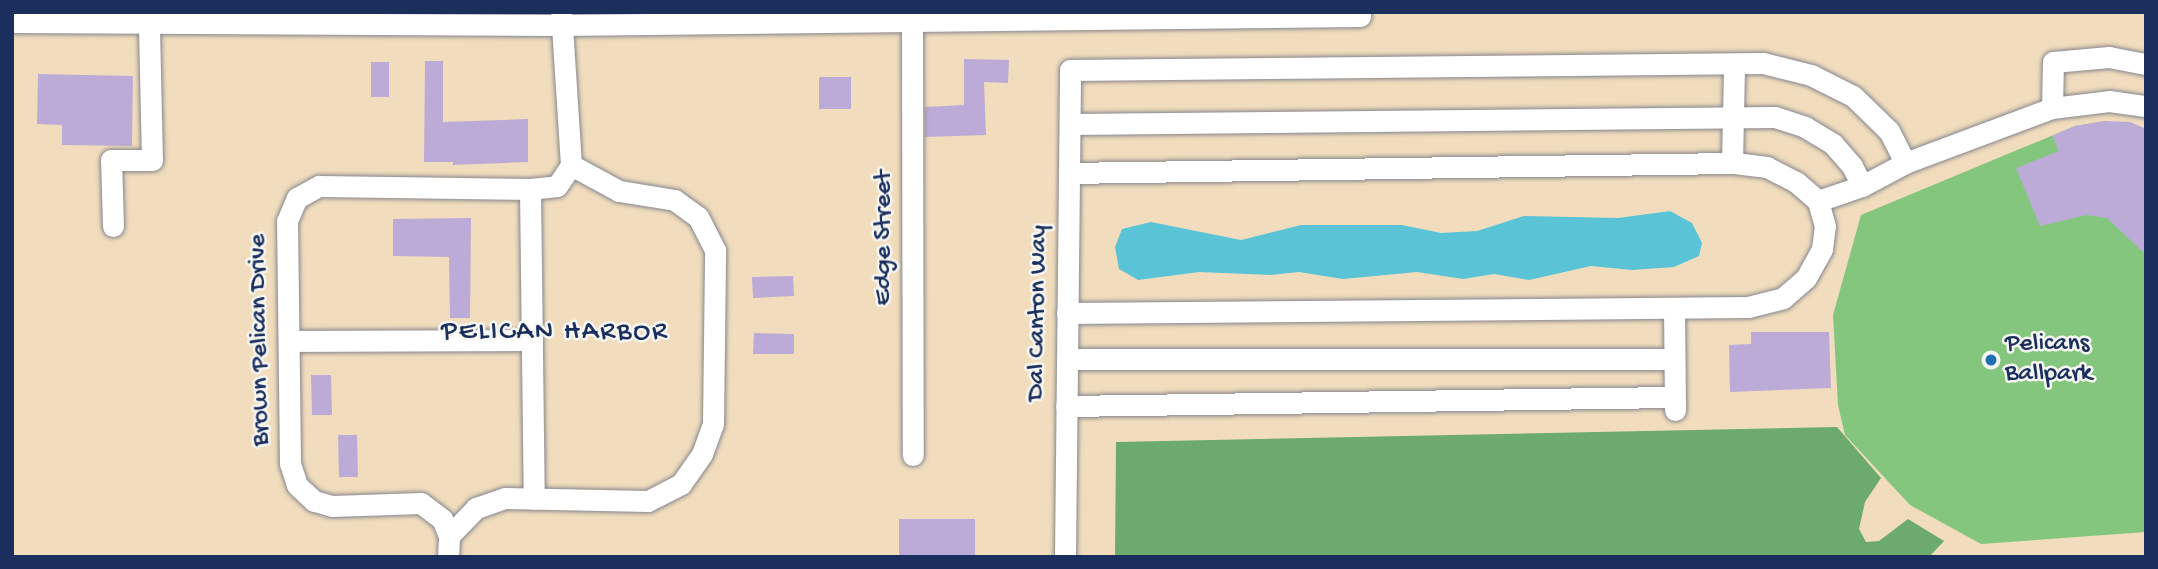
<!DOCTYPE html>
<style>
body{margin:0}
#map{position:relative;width:2158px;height:569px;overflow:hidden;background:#f1ddbd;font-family:"Gochi Hand",sans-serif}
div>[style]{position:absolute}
.green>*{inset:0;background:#85c67e}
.forest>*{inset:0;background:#6cab6d}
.water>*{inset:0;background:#5ac3d6}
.building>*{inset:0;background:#bcabd6}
.roads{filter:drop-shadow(0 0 2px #86868e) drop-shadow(0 0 2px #86868e)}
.minor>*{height:21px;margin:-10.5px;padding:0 10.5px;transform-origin:10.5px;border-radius:10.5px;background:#fff}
.dots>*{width:19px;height:19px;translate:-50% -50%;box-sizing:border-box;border:4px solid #f6f6f2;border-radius:50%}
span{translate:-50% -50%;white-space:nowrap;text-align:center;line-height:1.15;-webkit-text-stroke:5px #f6f6f2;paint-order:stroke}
.street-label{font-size:26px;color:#1b2f5e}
.poi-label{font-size:26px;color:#1b2f5e}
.left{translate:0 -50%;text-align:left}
.neighbourhood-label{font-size:28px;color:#1b2f5e;letter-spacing:2px}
.frame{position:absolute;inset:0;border:14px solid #1b2f5e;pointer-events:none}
</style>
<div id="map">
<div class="green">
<i style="clip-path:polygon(2105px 121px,2146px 129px,2146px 532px,1981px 544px,1910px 505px,1845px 435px,1838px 405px,1833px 315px,1861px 215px,2075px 126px)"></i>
</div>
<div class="forest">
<i style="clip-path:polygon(1837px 427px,1881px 478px,1865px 502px,1859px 529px,1866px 542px,1879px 541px,1908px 519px,1944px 541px,1929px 557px,1115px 557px,1116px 442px)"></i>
</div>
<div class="water">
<i style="clip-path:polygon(1670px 211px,1692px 223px,1702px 243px,1699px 256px,1674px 267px,1632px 270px,1591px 266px,1529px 280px,1494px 274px,1463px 279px,1417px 272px,1343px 279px,1299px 272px,1271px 275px,1199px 272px,1138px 280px,1119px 269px,1115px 247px,1122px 229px,1151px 222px,1241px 240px,1301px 225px,1402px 225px,1441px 233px,1477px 231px,1524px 216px,1618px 218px)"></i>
</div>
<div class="building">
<i style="clip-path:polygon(964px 59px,1009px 60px,1008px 83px,984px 82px,986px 135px,925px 137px,925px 107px,964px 105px)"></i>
<i style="clip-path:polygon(425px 61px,443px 61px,443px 122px,528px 119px,528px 162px,453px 165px,453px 162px,424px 162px)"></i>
<i style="clip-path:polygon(371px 62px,389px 62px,389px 97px,371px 97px)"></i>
<i style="clip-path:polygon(38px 74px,133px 76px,132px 146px,62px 145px,62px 125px,37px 124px)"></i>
<i style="clip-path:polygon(819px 77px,851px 77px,851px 109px,819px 109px)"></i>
<i style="clip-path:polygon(2105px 121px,2130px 122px,2146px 129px,2146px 255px,2107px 218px,2087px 215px,2040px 226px,2016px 168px,2059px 151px,2052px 136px,2075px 126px)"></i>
<i style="clip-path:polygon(471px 218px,470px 318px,450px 318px,449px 257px,393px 256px,393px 219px)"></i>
<i style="clip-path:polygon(793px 276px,794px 296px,753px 298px,752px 277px)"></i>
<i style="clip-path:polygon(1751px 332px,1829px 332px,1831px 388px,1730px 392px,1729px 345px,1751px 344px)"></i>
<i style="clip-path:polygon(754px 333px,794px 334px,794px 354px,753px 354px)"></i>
<i style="clip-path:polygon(311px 375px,331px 375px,332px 415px,312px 415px)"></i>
<i style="clip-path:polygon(338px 435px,357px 435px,358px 477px,339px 477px)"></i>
<i style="clip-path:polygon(899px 519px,975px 519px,975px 557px,899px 557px)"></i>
</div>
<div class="roads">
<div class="minor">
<i style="left:912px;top:21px;width:434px;rotate:89.9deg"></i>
<i style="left:12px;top:22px;width:549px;rotate:0.31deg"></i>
<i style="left:561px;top:25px;width:799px;rotate:-0.65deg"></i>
<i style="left:1360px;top:16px;width:4px;rotate:-90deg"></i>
<i style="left:2052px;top:108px;width:46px;rotate:-88.8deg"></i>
<i style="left:2053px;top:62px;width:56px;rotate:-5.1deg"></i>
<i style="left:2109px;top:57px;width:38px;rotate:11deg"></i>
<i style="left:1070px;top:124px;width:705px;rotate:-0.57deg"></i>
<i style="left:1775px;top:117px;width:32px;rotate:18deg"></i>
<i style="left:1805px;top:127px;width:33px;rotate:31deg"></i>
<i style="left:1833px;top:144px;width:29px;rotate:49deg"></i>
<i style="left:1852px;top:166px;width:22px;rotate:63deg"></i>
<i style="left:1732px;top:163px;width:97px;rotate:-88.8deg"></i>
<i style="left:530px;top:189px;width:310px;rotate:89.3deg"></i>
<i style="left:1818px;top:201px;width:46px;rotate:-18.8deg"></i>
<i style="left:1862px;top:186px;width:49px;rotate:-28.1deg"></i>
<i style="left:1905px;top:163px;width:157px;rotate:-20.5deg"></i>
<i style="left:2052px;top:108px;width:57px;rotate:-7deg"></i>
<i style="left:2109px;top:101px;width:37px;rotate:8deg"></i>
<i style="left:113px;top:226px;width:66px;rotate:-91.7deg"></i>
<i style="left:111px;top:160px;width:41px"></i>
<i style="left:152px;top:160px;width:136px;rotate:-91.3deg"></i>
<i style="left:1674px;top:308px;width:102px;rotate:89.4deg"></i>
<i style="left:1067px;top:313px;width:681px;rotate:-0.5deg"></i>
<i style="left:1748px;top:307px;width:36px;rotate:-14deg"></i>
<i style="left:1783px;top:298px;width:30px;rotate:-41deg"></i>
<i style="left:1806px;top:278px;width:33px;rotate:-61deg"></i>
<i style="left:1822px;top:249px;width:23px;rotate:-83deg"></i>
<i style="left:1825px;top:226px;width:26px;rotate:-106deg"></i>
<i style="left:1818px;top:201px;width:29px;rotate:-139deg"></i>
<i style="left:1796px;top:182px;width:33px;rotate:-153deg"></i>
<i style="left:1767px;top:167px;width:35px;rotate:-173deg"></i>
<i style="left:1732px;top:163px;width:663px;rotate:179.14deg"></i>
<i style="left:289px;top:341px;width:243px;rotate:-0.2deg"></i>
<i style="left:1067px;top:359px;width:607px"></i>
<i style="left:1066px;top:406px;width:608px;rotate:-0.85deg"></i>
<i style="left:449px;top:536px;width:39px;rotate:-46deg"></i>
<i style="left:476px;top:508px;width:31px;rotate:-19deg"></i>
<i style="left:505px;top:498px;width:143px;rotate:1.2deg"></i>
<i style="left:648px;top:501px;width:37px;rotate:-27deg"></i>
<i style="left:681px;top:484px;width:37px;rotate:-55deg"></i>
<i style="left:702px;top:454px;width:32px;rotate:-70deg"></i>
<i style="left:713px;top:424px;width:174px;rotate:-89.3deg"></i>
<i style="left:715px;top:250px;width:37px;rotate:-117deg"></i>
<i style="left:698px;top:217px;width:29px;rotate:-144deg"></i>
<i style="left:675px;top:200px;width:57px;rotate:-170.9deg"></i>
<i style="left:619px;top:191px;width:55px;rotate:-151.6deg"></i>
<i style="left:448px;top:557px;width:21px;rotate:-87deg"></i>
<i style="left:449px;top:536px;width:18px;rotate:-112deg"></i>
<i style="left:442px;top:519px;width:26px;rotate:-143deg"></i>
<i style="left:421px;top:503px;width:89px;rotate:178.1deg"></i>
<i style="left:332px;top:506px;width:19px;rotate:-164deg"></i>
<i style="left:314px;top:501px;width:23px;rotate:-137deg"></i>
<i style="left:297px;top:485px;width:23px;rotate:-108deg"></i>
<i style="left:290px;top:463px;width:242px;rotate:-90.7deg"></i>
<i style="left:287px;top:221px;width:25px;rotate:-67deg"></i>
<i style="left:297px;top:198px;width:25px;rotate:-29deg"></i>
<i style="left:319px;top:186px;width:211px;rotate:0.8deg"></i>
<i style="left:530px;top:189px;width:27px;rotate:-6deg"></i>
<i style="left:557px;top:186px;width:25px;rotate:-56deg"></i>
<i style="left:571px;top:165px;width:153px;rotate:-93.7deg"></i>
<i style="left:1065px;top:557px;width:487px;rotate:-89.4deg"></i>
<i style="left:1070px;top:70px;width:693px;rotate:-0.58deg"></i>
<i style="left:1763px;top:63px;width:49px;rotate:14deg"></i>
<i style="left:1811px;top:75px;width:47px;rotate:26.6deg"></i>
<i style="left:1853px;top:96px;width:50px;rotate:44.2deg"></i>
<i style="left:1889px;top:131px;width:36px;rotate:63deg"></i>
</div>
</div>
<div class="dots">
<i style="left:1991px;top:360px;background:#1f6fb2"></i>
</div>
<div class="street-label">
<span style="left:885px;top:238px;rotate:-90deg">Edge Street</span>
<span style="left:1039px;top:313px;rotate:-89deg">Dal Canton Way</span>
<span style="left:261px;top:340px;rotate:-91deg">Brown Pelican Drive</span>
</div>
<div class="poi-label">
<span class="left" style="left:2005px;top:360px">Pelicans<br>Ballpark</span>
</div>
<div class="neighbourhood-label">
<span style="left:555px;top:333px">PELICAN HARBOR</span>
</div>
<div class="frame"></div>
</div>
